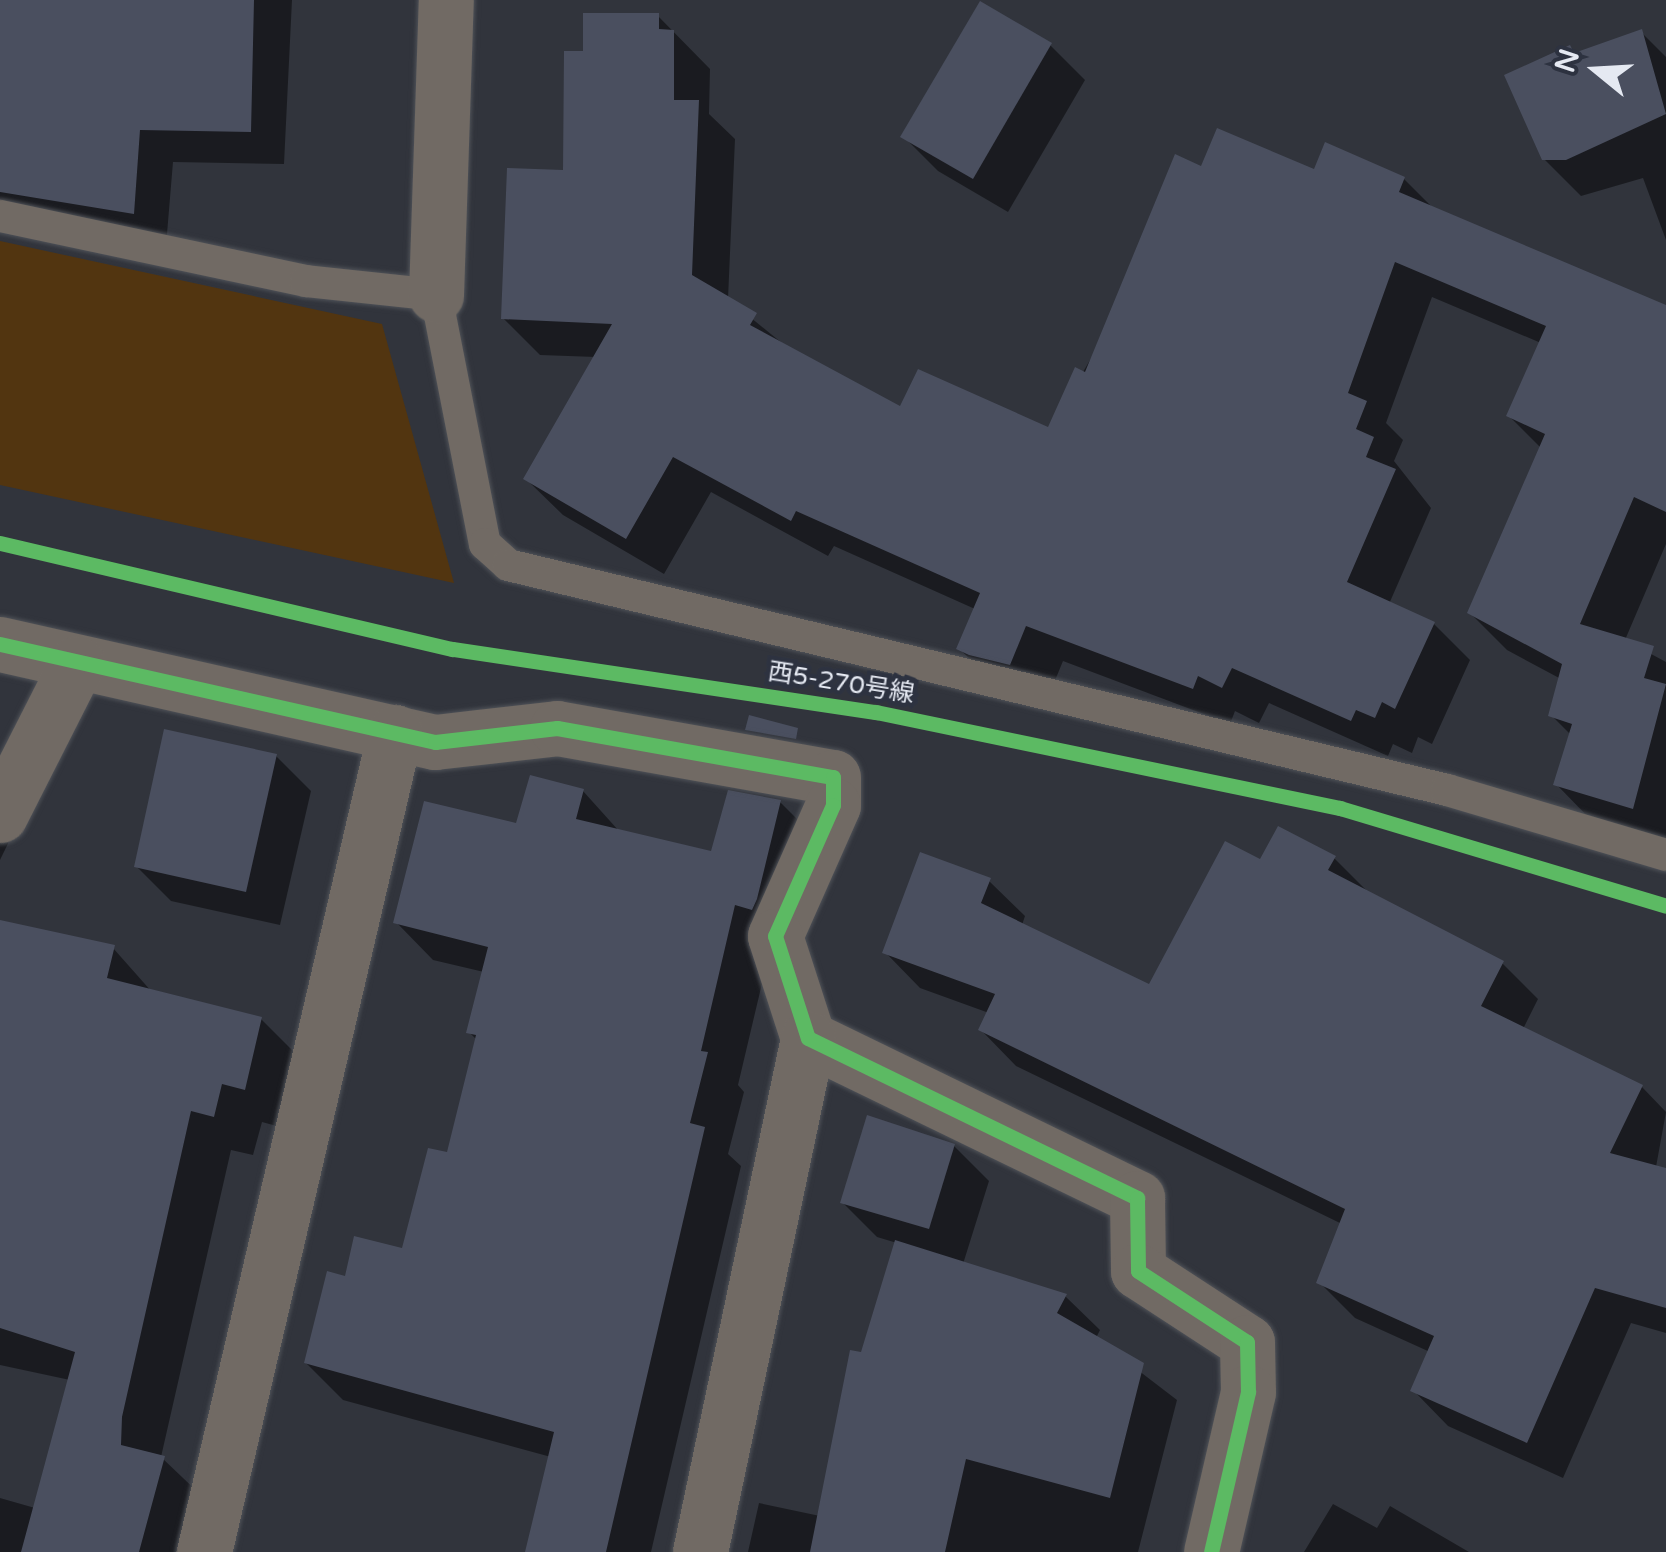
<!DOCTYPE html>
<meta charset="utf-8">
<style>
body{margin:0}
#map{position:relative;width:1666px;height:1552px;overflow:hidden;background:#31343c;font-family:"Varela Round","Noto Sans JP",sans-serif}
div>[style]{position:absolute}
.green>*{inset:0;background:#523510}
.shadow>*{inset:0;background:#0007}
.building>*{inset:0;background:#4a4f5f}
.roads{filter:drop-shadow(0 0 2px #4f5258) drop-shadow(0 0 2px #4f5258)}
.service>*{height:32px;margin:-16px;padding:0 16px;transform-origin:16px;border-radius:16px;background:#716a64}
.minor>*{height:55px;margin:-27.5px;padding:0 27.5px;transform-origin:27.5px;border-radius:27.5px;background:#716a64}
.cycleway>*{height:15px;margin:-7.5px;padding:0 7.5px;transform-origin:7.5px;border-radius:7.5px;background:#5cba63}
span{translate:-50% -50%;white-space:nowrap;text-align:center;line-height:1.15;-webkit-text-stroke:9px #2d3240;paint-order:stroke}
.street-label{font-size:25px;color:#e5e9f2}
.north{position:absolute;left:1546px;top:20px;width:100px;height:100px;-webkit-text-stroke:8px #2d3240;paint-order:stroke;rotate:288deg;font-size:28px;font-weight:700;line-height:40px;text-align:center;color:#e5e9f2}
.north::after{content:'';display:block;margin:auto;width:35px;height:45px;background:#e5e9f2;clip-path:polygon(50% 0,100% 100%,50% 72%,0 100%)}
</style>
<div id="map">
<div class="green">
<i style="clip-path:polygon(0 241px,382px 324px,454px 583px,0 485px)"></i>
</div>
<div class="shadow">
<i style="clip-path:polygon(0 0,292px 0,284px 164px,173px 162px,166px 246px,0 219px)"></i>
<i style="clip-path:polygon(658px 16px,710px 69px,709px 114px,735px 139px,728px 299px,788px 348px,901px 410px,1049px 430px,1202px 169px,1404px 179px,1435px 210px,1666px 308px,1666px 544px,1625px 640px,1666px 662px,1666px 843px,1592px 821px,1556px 784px,1571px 735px,1551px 715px,1561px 679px,1507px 650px,1470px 613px,1541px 448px,1509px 416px,1541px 343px,1432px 297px,1386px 423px,1403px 440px,1394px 461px,1431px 508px,1389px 604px,1434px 624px,1470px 660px,1432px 744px,1418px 737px,1412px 753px,1393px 744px,1388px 756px,1269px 703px,1259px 723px,1235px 711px,1230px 724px,1063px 661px,1047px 700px,995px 685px,959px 648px,975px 609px,834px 546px,828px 556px,711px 492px,664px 574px,563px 515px,526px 479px,596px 357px,540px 355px,503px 318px,566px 173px,585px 53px)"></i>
<i style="clip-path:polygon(1641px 32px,1666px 57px,1666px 240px,1643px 178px,1581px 196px,1544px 159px,1570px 48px,1577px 55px)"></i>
<i style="clip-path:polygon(1050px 45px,1085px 80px,1008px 212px,938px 171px,903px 136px)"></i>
<i style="clip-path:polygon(276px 756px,311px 791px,280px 925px,171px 901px,136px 866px)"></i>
<i style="clip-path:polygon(0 768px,30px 798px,0 860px)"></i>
<i style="clip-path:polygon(583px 791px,619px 831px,713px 854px,780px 802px,817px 839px,772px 941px,738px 1085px,744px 1092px,728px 1154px,741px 1166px,651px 1552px,528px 1552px,551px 1457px,343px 1400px,306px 1363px,347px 1279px,404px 1251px,449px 1155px,478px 1041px,469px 1032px,484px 972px,433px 960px,396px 922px,518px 826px)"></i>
<i style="clip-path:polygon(1334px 858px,1370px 894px,1502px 963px,1538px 999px,1523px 1029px,1642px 1087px,1666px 1112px,1656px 1167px,1666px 1170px,1666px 1333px,1631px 1323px,1563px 1478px,1448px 1426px,1413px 1390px,1430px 1352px,1355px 1318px,1319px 1282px,1342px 1224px,1016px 1066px,981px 1030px,989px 1013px,920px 988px,885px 952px,989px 881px,1025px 916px,1022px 925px,1150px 987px,1261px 863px)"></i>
<i style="clip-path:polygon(0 943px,113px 948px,152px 992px,261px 1019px,301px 1059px,284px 1128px,262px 1122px,253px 1155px,231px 1150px,161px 1457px,204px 1498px,200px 1552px,0 1552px,0 1498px,35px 1508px,70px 1380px,0 1365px)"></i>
<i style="clip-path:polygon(954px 1146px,989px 1181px,963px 1264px,1065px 1296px,1100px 1330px,1096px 1338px,1177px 1400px,1138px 1552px,748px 1552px,759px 1503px,820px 1516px,897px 1243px,877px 1237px,842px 1202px)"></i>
<i style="clip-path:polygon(1333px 1504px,1377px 1528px,1390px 1506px,1469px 1552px,1291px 1552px,1304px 1552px)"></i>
</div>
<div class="building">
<i style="clip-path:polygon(0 0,254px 0,251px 132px,140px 130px,134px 214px,0 192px)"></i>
<i style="clip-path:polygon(980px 1px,1052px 43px,973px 179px,900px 137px)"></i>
<i style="clip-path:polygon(583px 13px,659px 13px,659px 29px,674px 30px,674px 100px,699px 100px,692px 275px,757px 313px,750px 325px,900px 406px,918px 369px,1048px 427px,1075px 367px,1085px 372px,1175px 154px,1201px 166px,1217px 128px,1314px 169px,1325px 142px,1405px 177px,1399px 192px,1666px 305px,1666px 512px,1634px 497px,1580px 624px,1654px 646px,1644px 678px,1666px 684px,1633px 809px,1553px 785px,1572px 724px,1548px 716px,1562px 664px,1467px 613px,1545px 434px,1506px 416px,1546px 326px,1395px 262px,1348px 393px,1367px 401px,1356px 429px,1374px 437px,1366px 457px,1396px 469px,1347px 582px,1435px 622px,1395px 709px,1382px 702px,1375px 718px,1356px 710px,1351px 721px,1232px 668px,1222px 688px,1198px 676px,1193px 689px,1026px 626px,1010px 665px,969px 655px,956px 649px,980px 593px,796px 511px,791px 521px,673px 457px,626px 539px,523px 479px,612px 324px,501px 319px,507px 168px,563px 170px,564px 51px,583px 51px)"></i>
<i style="clip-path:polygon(1642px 29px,1666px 114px,1566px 160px,1542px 160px,1504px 75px,1570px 45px,1574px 53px)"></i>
<i style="clip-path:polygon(749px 715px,798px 728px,796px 739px,745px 730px)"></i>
<i style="clip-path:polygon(164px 729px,277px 754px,246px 892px,134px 867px)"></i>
<i style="clip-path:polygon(530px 775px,584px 789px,576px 819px,711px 851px,728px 790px,781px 800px,757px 899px,752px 910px,735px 905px,701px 1051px,708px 1052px,690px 1123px,705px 1127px,606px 1552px,525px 1552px,554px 1432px,304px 1363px,327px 1271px,345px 1276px,354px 1236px,402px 1248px,428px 1148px,447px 1152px,476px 1035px,466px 1033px,488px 947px,393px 923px,424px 801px,516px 823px)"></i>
<i style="clip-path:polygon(1278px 826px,1336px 856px,1328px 870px,1504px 961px,1481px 1006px,1643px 1085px,1610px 1153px,1666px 1168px,1666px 1308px,1595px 1288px,1527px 1443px,1410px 1391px,1434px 1336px,1316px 1283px,1345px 1209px,978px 1030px,995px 994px,882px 953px,920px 852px,991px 878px,981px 903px,1149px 984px,1225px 841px,1260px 859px)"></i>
<i style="clip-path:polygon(0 920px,115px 945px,107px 978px,262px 1017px,245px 1090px,222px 1084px,214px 1117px,191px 1111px,122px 1417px,121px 1445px,165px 1456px,139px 1552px,21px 1552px,75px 1352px,0 1328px)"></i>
<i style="clip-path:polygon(867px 1115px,955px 1144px,929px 1229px,840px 1203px)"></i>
<i style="clip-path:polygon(895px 1240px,1067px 1294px,1057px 1313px,1144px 1363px,1110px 1498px,966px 1459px,945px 1552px,810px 1552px,850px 1350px,861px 1352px)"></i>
</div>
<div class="roads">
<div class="service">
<i style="left:0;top:216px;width:313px;rotate:12deg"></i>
<i style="left:306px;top:281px;width:131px;rotate:6.1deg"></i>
<i style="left:436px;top:295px;width:254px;rotate:78.9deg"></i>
<i style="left:485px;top:544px;width:31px;rotate:42deg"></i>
<i style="left:508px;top:565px;width:966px;rotate:13.47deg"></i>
<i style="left:1447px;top:790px;width:228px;rotate:16.5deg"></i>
</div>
<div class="minor">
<i style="left:436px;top:295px;width:295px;rotate:-88.1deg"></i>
<i style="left:0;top:644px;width:446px;rotate:12.7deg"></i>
<i style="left:435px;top:742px;width:123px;rotate:-6.5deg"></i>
<i style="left:557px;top:728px;width:280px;rotate:10.1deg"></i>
<i style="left:833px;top:777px;width:28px;rotate:90deg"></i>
<i style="left:833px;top:805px;width:143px;rotate:113.9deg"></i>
<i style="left:775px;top:936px;width:107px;rotate:72.1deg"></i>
<i style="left:808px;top:1038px;width:366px;rotate:25.9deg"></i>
<i style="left:1137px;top:1198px;width:73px;rotate:89.2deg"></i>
<i style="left:1138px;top:1271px;width:130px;rotate:33.1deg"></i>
<i style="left:1247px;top:1342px;width:50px;rotate:88.9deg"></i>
<i style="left:1248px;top:1392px;width:164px;rotate:103deg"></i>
<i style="left:0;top:815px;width:170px;rotate:-63.1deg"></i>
<i style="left:204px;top:1552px;width:842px;rotate:-76.89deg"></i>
<i style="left:700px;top:1552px;width:525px;rotate:-78.13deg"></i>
</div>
</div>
<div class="cycleway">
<i style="left:0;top:543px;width:465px;rotate:13.2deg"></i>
<i style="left:453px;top:649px;width:428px;rotate:8.5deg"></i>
<i style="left:876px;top:712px;width:474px;rotate:11.7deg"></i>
<i style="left:1340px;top:808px;width:340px;rotate:16.7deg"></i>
<i style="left:0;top:644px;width:446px;rotate:12.7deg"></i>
<i style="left:435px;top:742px;width:123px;rotate:-6.5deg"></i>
<i style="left:557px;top:728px;width:280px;rotate:10.1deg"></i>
<i style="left:833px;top:777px;width:28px;rotate:90deg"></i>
<i style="left:833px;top:805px;width:143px;rotate:113.9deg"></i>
<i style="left:775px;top:936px;width:107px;rotate:72.1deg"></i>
<i style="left:808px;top:1038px;width:366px;rotate:25.9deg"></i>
<i style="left:1137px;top:1198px;width:73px;rotate:89.2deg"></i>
<i style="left:1138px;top:1271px;width:130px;rotate:33.1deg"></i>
<i style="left:1247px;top:1342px;width:50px;rotate:88.9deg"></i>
<i style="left:1248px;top:1392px;width:164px;rotate:103deg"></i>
</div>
<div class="street-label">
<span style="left:841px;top:683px;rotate:9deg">西5-270号線</span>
</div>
<div class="north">N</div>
</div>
